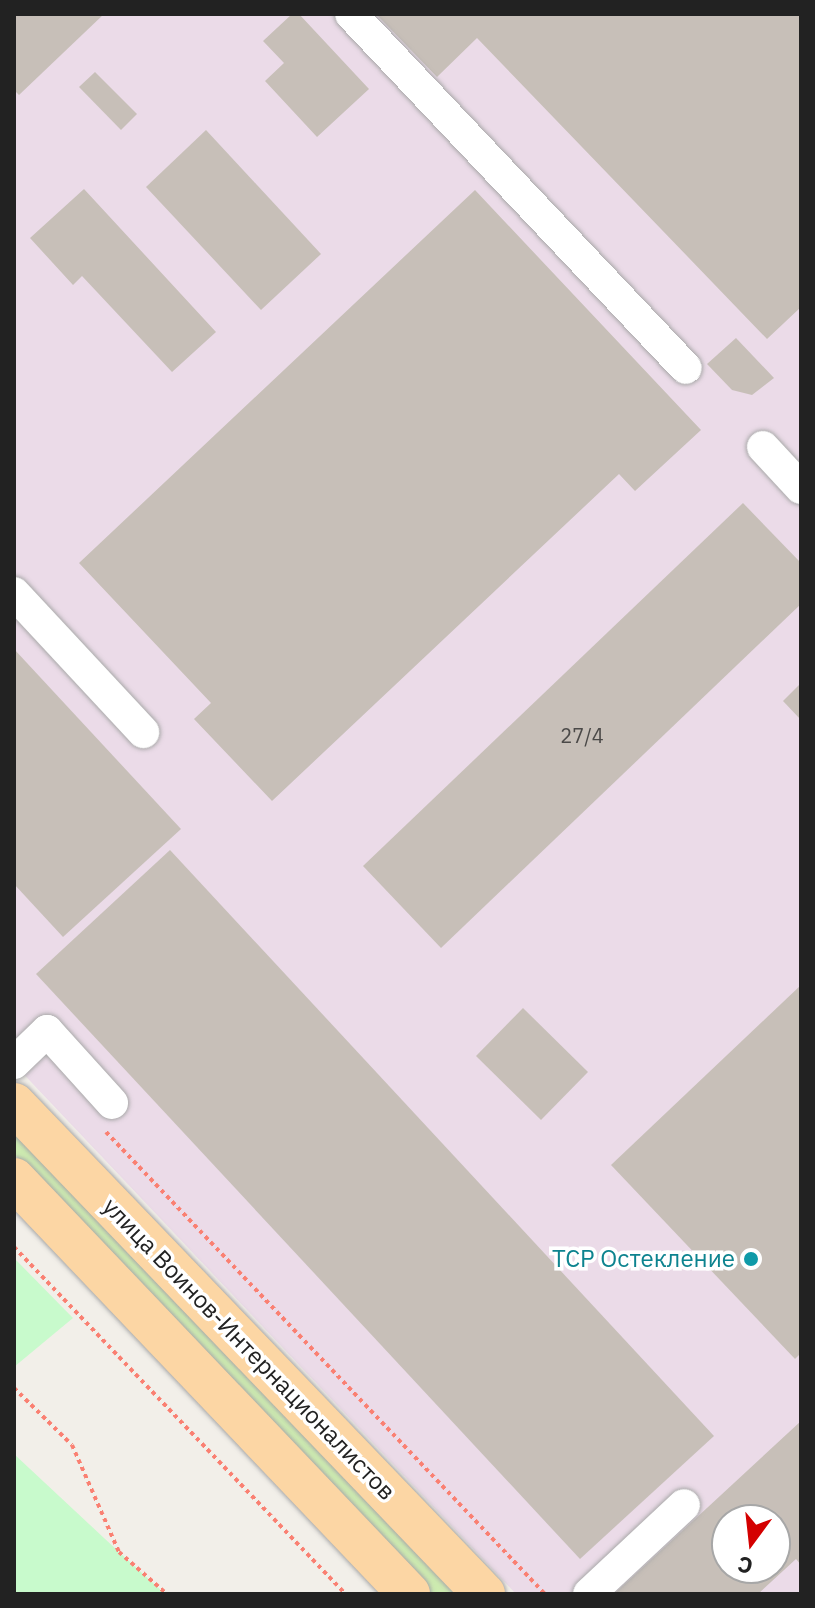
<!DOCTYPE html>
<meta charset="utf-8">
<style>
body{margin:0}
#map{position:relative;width:815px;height:1608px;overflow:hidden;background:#f2efe9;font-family:"IBM Plex Sans",sans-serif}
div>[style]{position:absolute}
.industrial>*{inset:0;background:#ebdbe8}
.grass>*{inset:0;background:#cdebb0}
.park>*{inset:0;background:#c8facc}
.building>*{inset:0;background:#c7bfb8}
.path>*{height:4px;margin-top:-2px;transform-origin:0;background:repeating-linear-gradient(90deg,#fa8072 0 4px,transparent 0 8px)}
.roads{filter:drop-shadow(0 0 2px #a9a9a9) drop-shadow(0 0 2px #a9a9a9)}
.minor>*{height:32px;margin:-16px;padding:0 16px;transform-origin:16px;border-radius:16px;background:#fff}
.major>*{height:42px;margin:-21px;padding:0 21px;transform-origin:21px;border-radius:21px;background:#fcd6a4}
.dots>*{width:22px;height:22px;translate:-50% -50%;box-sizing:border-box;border:4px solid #fff;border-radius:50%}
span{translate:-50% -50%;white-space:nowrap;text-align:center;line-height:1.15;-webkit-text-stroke:7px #fff;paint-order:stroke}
.number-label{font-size:20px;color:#4b4948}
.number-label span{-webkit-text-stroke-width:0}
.culture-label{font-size:24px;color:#0d838f}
.right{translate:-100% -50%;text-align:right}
.street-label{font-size:24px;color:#222}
.frame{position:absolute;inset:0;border:16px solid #222;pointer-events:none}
.north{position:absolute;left:711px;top:1504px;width:80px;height:80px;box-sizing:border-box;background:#fff;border:2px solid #a7a7a7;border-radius:50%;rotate:195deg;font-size:22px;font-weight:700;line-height:32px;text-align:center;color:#222}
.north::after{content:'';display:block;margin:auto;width:28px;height:36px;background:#d40000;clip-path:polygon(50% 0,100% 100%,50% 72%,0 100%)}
</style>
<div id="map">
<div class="industrial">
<i style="clip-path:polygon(evenodd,14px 14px,801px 14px,801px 1594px,516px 1594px,14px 1064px,14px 14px,727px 1520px,775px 1520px,775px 1568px,727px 1568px,727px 1520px)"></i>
</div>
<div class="grass">
<i style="clip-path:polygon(14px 1132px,456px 1594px,431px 1594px,14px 1154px)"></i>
</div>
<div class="park">
<i style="clip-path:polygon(14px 1258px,73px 1318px,14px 1367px)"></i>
<i style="clip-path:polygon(14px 1454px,119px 1552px,165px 1594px,14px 1594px)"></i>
</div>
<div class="building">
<i style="clip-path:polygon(14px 14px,104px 14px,19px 95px,14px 90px)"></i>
<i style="clip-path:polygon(292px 14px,299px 14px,369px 89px,317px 137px,265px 81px,284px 63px,263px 41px)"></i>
<i style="clip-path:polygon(376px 14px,801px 14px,801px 307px,767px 339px,477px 38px,437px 77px)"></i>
<i style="clip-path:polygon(95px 72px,137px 114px,121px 130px,79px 87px)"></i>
<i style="clip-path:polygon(206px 130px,321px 254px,261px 310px,146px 187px)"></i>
<i style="clip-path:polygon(84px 189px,216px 332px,172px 372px,82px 276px,73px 285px,30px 238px)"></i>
<i style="clip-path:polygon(475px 190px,701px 430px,635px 491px,619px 474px,272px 801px,194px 719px,211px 703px,79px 563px)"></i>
<i style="clip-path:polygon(736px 338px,774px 378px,752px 395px,732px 390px,707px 364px)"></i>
<i style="clip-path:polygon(743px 503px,801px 563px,801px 604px,441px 948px,363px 866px)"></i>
<i style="clip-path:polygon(14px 649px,181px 829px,63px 937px,14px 884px)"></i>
<i style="clip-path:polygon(801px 683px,801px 720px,783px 701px)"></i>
<i style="clip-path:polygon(170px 850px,714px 1436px,580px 1559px,36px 974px)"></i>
<i style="clip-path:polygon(801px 985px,801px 1353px,795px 1359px,611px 1165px)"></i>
<i style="clip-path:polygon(523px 1008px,588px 1072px,541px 1120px,476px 1056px)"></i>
<i style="clip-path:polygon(evenodd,801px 1421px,801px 1565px,796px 1559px,758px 1594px,614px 1594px,801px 1421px,727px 1520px,775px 1520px,775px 1568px,727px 1568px,727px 1520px)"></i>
</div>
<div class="path">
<i style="left:106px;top:1132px;width:637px;rotate:46.46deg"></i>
<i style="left:14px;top:1247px;width:480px;rotate:46.3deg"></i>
<i style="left:14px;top:1388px;width:81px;rotate:44.5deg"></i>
<i style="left:72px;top:1445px;width:117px;rotate:66.3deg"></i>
<i style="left:119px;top:1552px;width:64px;rotate:41.2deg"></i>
</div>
<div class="roads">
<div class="minor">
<i style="left:351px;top:14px;width:487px;rotate:46.6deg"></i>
<i style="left:763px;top:447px;width:56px;rotate:47.2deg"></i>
<i style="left:14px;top:593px;width:190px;rotate:47.1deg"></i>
<i style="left:14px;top:1063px;width:46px;rotate:-44.1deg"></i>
<i style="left:47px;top:1031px;width:97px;rotate:47.9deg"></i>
<i style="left:589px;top:1594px;width:130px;rotate:-43.1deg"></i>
</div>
<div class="major">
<i style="left:14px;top:1104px;width:679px;rotate:46.19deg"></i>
<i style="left:14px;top:1179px;width:573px;rotate:46.41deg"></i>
</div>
</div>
<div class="dots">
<i style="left:751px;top:1259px;background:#0f9aa8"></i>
</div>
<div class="number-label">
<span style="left:582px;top:735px">27/4</span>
</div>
<div class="culture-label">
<span class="right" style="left:735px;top:1259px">ТСР Остекление</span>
</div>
<div class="street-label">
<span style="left:249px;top:1349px;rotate:46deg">улица Воинов-Интернационалистов</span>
</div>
<div class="frame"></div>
<div class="north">С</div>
</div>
